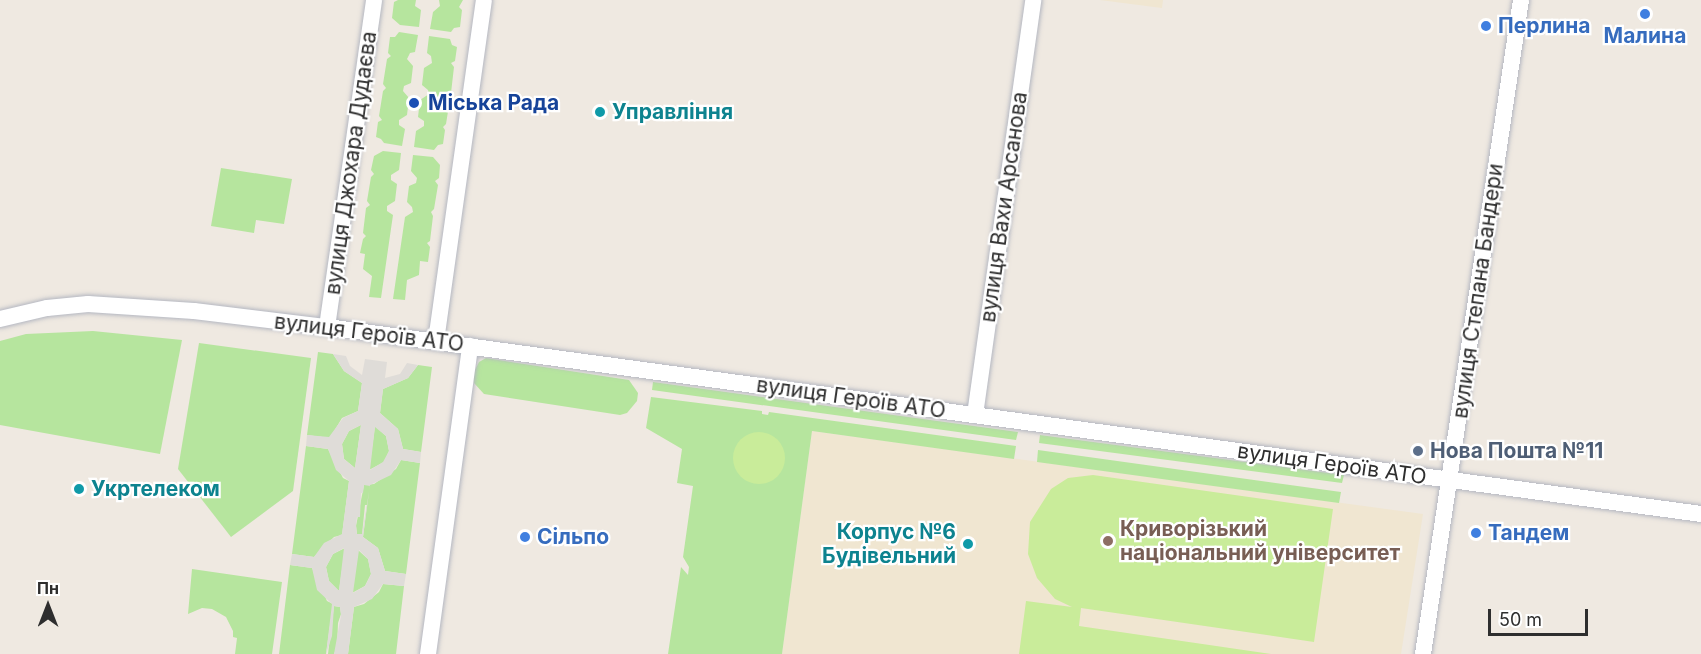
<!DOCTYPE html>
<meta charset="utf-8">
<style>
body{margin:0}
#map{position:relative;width:1701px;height:654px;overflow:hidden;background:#efe9e1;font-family:Inter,sans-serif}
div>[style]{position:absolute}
.education>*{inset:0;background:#f0e6d1}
.green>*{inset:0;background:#b6e59e}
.pitch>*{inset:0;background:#c9ec9a}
.round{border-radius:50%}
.plaza>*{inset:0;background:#dfdcd8}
.roads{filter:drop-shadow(0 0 2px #b4b7c1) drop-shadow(0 0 2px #b4b7c1)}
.minor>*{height:16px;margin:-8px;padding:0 8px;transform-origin:8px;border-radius:8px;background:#fff}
.dots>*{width:16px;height:16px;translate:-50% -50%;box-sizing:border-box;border:3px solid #fff;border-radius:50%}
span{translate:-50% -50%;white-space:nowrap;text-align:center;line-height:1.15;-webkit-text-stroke:4.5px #fff;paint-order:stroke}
.shop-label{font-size:21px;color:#366cbe;font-weight:700}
.left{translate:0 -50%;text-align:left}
.transit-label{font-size:21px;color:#164399;font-weight:700}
.culture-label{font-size:21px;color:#0d838f;font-weight:700}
.right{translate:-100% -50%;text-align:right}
.street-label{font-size:21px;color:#2e2e2e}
.service-label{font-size:21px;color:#4e5e75;font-weight:700}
.education-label{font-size:21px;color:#785e54;font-weight:700}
.north{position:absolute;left:18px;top:576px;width:60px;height:60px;-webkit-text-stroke:4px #fff;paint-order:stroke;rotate:0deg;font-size:16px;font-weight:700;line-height:24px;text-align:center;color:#2e2e2e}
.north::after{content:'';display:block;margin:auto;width:21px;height:27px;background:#2e2e2e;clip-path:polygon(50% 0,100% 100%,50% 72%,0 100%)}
.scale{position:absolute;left:1488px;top:609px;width:100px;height:27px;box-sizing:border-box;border:3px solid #2e2e2e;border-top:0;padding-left:8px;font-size:18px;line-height:21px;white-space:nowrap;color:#2e2e2e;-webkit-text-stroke:4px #fff;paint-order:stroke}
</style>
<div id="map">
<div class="education">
<i style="clip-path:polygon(1100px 0,1163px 0,1162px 8px)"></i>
<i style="clip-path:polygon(812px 431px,1423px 514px,1401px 654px,782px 654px)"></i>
</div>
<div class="green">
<i style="clip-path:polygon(398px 0,416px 0,415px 6px,421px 10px,419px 27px,400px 25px,392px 18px,394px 2px)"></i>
<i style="clip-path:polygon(439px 0,463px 0,459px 7px,462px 10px,460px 27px,454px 28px,451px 32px,430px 29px,433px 12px,440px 6px)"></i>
<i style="clip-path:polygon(399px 32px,418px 35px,415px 52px,410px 53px,407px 59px,413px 66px,411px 83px,404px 86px,403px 91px,409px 98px,407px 115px,399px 120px,399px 125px,405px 129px,402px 146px,384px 143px,381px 139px,376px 137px,378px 122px,382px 120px,379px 116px,383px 91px,386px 88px,383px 84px,387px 59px,391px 56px,388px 53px,390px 37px,395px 37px)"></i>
<i style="clip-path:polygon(429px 36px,450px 39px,452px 45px,457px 47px,455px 61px,451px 63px,454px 67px,451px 93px,447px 95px,450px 99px,446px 124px,443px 127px,445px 130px,443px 144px,438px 145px,434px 150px,414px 147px,416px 131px,424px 126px,424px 121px,418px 117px,420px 100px,429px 94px,428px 90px,422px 85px,424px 68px,432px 63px,431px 56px,427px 53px)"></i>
<i style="clip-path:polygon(383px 151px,401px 153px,399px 170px,391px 175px,391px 180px,397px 184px,395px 201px,387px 206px,387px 211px,393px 215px,381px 298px,369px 297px,372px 276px,363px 269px,365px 254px,360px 253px,363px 239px,366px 236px,363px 233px,366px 208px,370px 205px,367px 201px,371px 177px,374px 174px,371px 170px,374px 156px)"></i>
<i style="clip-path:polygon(413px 155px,433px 157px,440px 165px,439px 178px,435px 181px,438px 185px,434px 209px,431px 212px,433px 216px,430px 241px,427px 243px,430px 247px,428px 262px,420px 261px,419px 275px,407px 280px,405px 300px,393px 299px,405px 217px,413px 212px,412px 207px,407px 202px,409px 186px,416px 183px,417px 178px,411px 171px)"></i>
<i style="clip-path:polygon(221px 168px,292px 179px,284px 224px,256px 220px,254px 233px,211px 226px)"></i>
<i style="clip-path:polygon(93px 331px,182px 340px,160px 454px,0 425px,0 341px,26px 334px)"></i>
<i style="clip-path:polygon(199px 343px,311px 358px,293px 491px,231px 537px,178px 469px)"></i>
<i style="clip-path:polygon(318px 352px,333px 354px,344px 371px,362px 383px,358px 411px,342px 418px,330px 438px,307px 435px)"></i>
<i style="clip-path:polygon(486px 358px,629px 380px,638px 393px,637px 401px,627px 413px,620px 415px,484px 394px,474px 383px,472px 376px,479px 362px)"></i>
<i style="clip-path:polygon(418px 365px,432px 367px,421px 452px,403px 449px,398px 429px,380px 413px,383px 389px,408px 378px)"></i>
<i style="clip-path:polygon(653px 382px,1018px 432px,1016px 440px,652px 390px)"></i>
<i style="clip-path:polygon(651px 397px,762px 411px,762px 414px,768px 415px,769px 412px,1016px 446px,1014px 459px,812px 431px,782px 654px,668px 654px,681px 567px,688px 575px,689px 567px,683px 557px,693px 486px,677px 483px,682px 449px,646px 428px)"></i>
<i style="clip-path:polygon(361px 425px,355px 468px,344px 459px,342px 444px,349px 431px)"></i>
<i style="clip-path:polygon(375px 426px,386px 436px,389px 451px,384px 462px,369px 470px)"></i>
<i style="clip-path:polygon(1040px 435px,1344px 475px,1342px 483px,1039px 443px)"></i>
<i style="clip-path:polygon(306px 446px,328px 449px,343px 478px,349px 481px,342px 535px,334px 537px,314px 557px,292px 554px)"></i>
<i style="clip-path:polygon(1038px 450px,1341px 492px,1339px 503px,1037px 462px)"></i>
<i style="clip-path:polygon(401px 460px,420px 463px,406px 574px,385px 571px,378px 548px,363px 537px,367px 505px,365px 505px,362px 535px,357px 534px,356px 526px,364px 485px,374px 484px,396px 469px)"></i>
<i style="clip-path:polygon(345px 548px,339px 591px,329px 581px,326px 567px,333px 554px)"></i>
<i style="clip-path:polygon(358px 550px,368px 559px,371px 574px,365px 586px,352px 593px)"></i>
<i style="clip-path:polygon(290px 565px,312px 568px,327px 601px,333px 604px,326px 654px,279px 654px)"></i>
<i style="clip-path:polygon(192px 569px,282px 582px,272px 654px,235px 654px,237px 638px,233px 637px,233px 631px,226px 617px,212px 609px,202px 608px,188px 614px)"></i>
<i style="clip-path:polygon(383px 584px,404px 586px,396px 654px,348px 654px,354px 607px,364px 604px,379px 592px)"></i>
<i style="clip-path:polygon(334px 606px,340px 607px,341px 614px,338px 623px,337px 647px,334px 654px,328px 654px)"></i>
</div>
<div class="pitch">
<i class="round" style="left:733px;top:432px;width:52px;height:52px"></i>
<i style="clip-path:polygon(1093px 475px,1333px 509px,1314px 642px,1081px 608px,1079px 626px,1271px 654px,1019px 654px,1026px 601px,1072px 607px,1055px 599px,1037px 578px,1028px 554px,1030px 522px,1051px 489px,1068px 478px)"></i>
</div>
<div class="plaza">
<i style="clip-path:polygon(evenodd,333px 354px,346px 356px,350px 366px,362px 375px,365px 359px,387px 362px,385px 378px,400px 374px,407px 363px,418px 365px,408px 378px,383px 389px,380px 413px,398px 429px,403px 449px,421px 452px,420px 463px,401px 460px,391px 475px,370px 485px,363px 537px,378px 548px,385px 571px,406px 574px,404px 586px,383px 584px,372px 599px,354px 607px,348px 654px,334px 654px,341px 615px,340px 607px,334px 606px,332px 636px,326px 654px,332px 604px,317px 590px,312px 568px,290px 565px,292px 554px,314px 557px,324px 543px,342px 534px,349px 481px,336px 470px,328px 449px,306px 446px,307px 435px,329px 437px,343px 418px,358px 411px,362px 383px,344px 371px,333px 354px,361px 425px,355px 468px,344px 459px,342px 444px,349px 431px,361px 425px,333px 354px,375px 427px,386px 436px,389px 451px,383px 462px,370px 470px,375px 427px,333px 354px,364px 485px,370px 486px,362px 534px,357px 534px,356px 525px,357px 517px,360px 517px,361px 493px,363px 493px,364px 485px,333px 354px,344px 548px,339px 590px,338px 590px,329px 581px,326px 567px,333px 554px,344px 548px,333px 354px,359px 550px,368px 559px,371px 574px,365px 586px,353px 593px,359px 550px)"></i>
</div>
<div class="roads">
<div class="minor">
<i style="left:0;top:319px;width:48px;rotate:-13.2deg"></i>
<i style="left:47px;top:308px;width:41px;rotate:-5.6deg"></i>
<i style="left:88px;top:304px;width:106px;rotate:3.8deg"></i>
<i style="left:194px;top:311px;width:134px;rotate:6.9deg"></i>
<i style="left:327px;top:327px;width:1387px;rotate:7.75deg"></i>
<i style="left:327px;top:327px;width:330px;rotate:-81.8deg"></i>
<i style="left:436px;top:341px;width:344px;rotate:-82deg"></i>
<i style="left:975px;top:415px;width:419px;rotate:-82deg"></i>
<i style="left:428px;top:654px;width:311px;rotate:-82.2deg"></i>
<i style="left:1423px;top:654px;width:661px;rotate:-81.48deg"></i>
</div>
</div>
<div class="dots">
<i style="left:1645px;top:14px;background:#3f7fe0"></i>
<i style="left:1486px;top:26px;background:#3f7fe0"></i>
<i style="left:414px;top:103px;background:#1a4fb4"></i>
<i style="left:600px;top:112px;background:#0f9aa8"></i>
<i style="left:1418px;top:451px;background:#5c6f8a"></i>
<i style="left:79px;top:489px;background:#0f9aa8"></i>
<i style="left:1476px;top:533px;background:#3f7fe0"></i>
<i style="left:525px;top:537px;background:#3f7fe0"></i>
<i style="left:1108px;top:541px;background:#8d6e63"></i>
<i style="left:968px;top:544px;background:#0f9aa8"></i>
</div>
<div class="shop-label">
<span class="left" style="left:1498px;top:26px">Перлина</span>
<span style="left:1645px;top:36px">Малина</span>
<span class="left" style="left:1488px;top:533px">Тандем</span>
<span class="left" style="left:537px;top:537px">Сільпо</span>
</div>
<div class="transit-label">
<span class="left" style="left:428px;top:103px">Міська Рада</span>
</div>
<div class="culture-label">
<span class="left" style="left:612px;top:112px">Управління</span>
<span class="left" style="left:91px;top:489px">Укртелеком</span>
<span class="right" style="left:956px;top:544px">Корпус №6<br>Будівельний</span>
</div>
<div class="street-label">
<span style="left:351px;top:163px;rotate:-82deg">вулиця Джохара Дудаєва</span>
<span style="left:1004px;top:207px;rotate:-82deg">вулиця Вахи Арсанова</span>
<span style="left:1478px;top:291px;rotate:-82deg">вулиця Степана Бандери</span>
<span style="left:369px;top:333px;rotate:7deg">вулиця Героїв АТО</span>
<span style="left:851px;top:398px;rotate:8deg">вулиця Героїв АТО</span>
<span style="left:1332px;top:464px;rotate:8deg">вулиця Героїв АТО</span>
</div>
<div class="service-label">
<span class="left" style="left:1430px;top:451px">Нова Пошта №11</span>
</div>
<div class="education-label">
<span class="left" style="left:1120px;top:541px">Криворізький<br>національний університет</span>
</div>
<div class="north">Пн</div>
<div class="scale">50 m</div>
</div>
